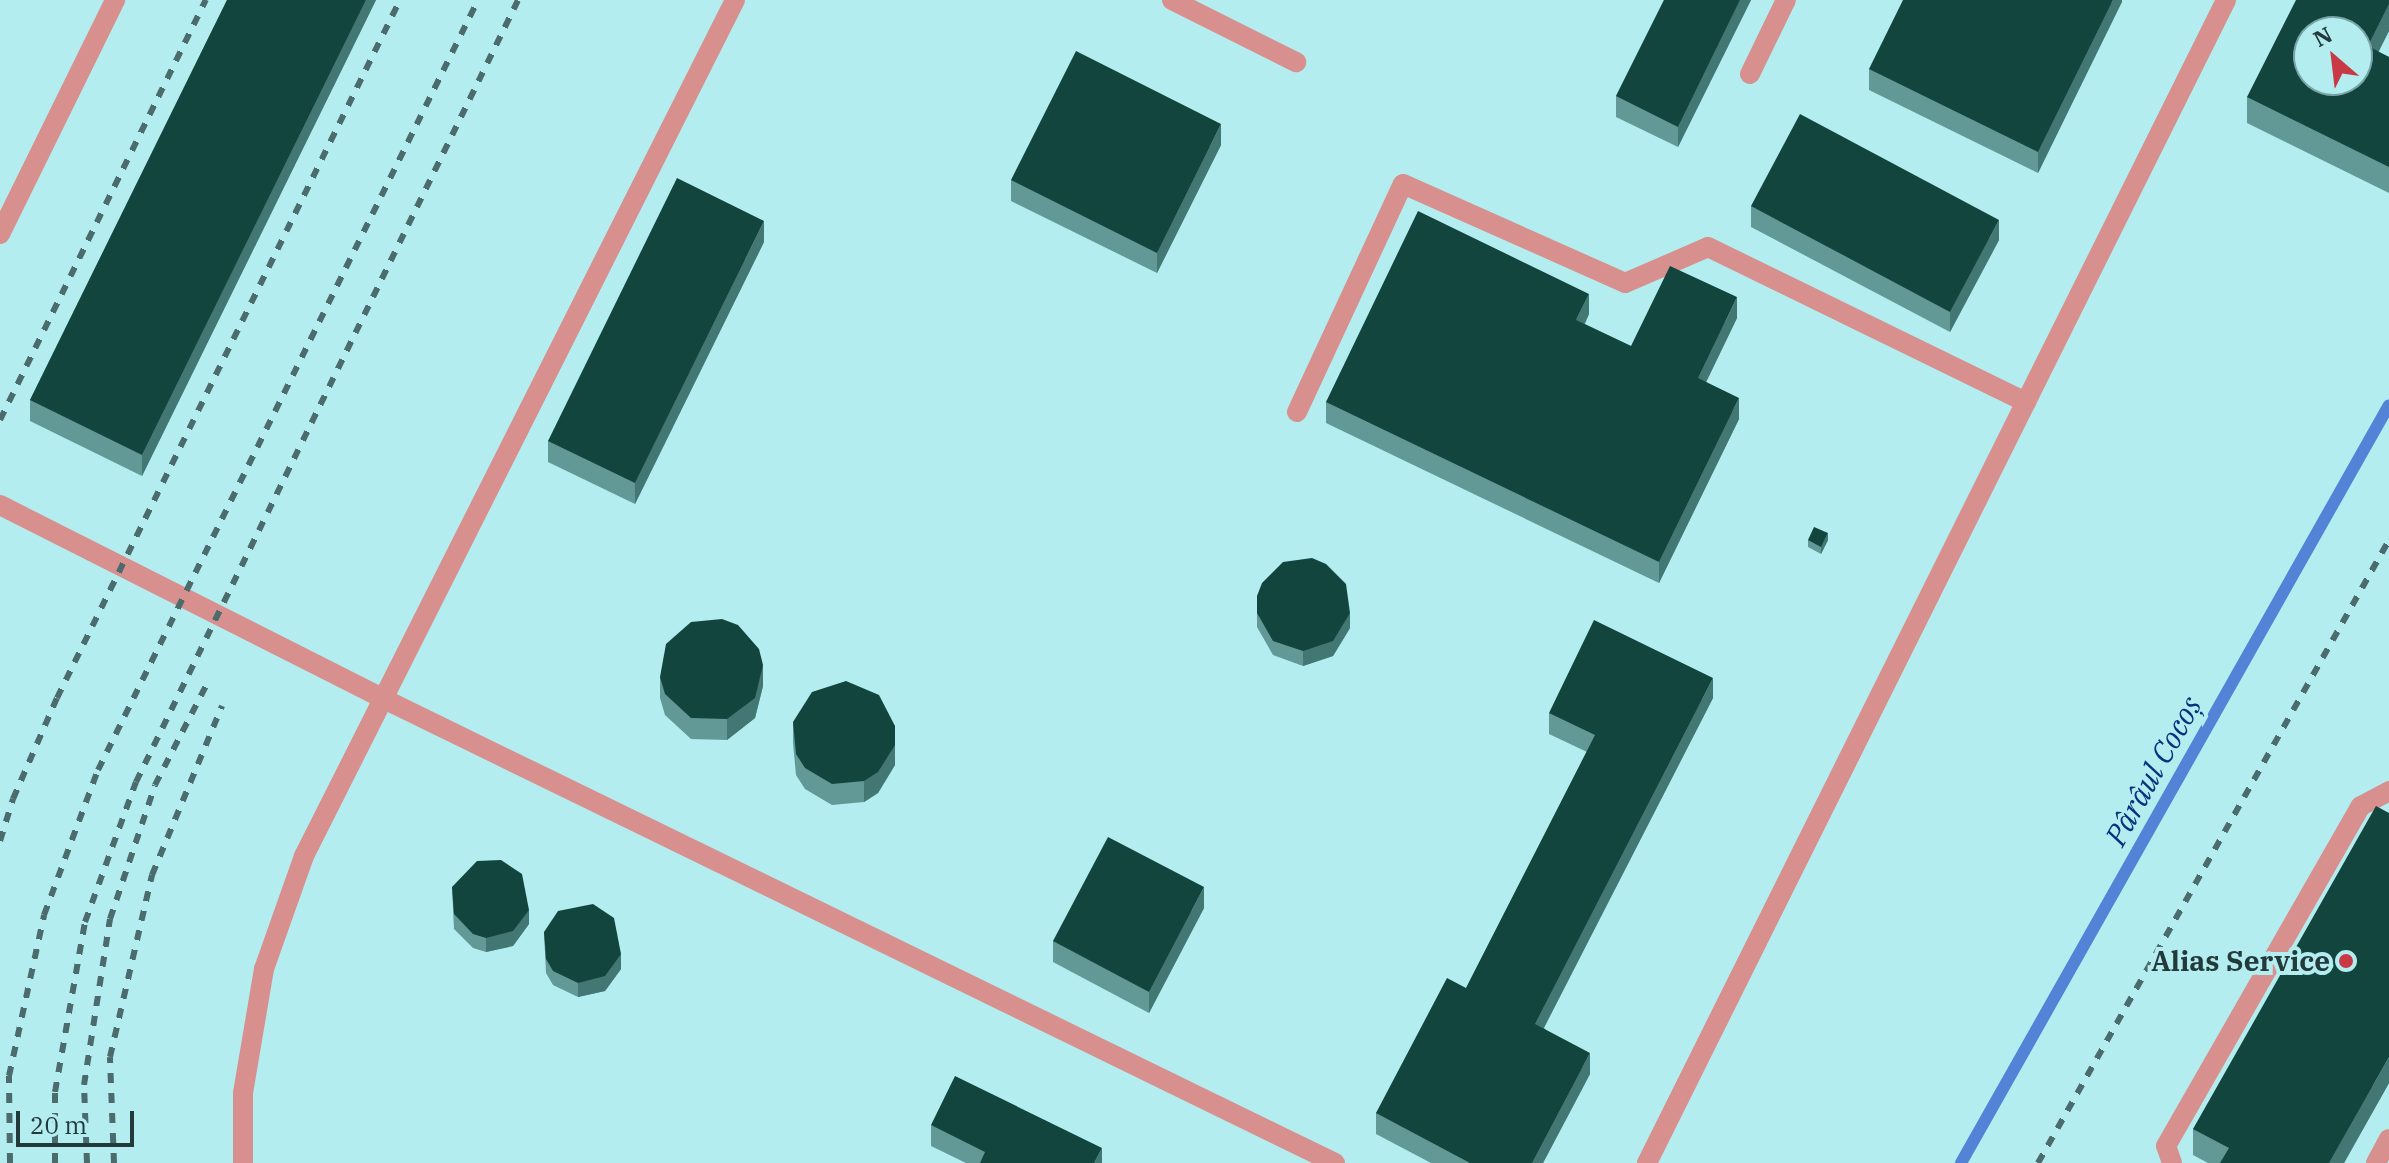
<!DOCTYPE html>
<meta charset="utf-8">
<style>
body{margin:0}
#map{position:relative;width:2389px;height:1163px;overflow:hidden;background:#b3edf0;font-family:"IBM Plex Serif",serif}
div>[style]{position:absolute}
.stream>*{height:12px;margin:-6px;padding:0 6px;transform-origin:6px;border-radius:6px;background:#5383d6}
.lane>*{height:20px;margin:-10px;padding:0 10px;transform-origin:10px;border-radius:10px;background:#d8908f}
.rail>*{height:6px;margin-top:-3px;transform-origin:0;background:repeating-linear-gradient(90deg,#4b6b6d 0 10px,transparent 0 20px)}
.wall>*{inset:0;background:#629996}
.shaded-wall>*{inset:0;background:#427773}
.building>*{inset:0;background:#12453d}
.dots>*{width:22px;height:22px;translate:-50% -50%;box-sizing:border-box;border:4px solid #b3edf0;border-radius:50%}
span{translate:-50% -50%;white-space:nowrap;text-align:center;line-height:1.15;-webkit-text-stroke:8px #b3edf0;paint-order:stroke}
.poi-label{font-size:28px;color:#233a3b;font-weight:700}
.right{translate:-100% -50%;text-align:right}
.water-label{font-size:30px;color:#07337c;font-style:italic}
.north{position:absolute;left:2293px;top:16px;width:80px;height:80px;box-sizing:border-box;background:#b3edf0;border:2px solid #79a5a8;border-radius:50%;rotate:332deg;font-size:22px;font-weight:700;line-height:32px;text-align:center;color:#233a3b}
.north::after{content:'';display:block;margin:auto;width:28px;height:36px;background:#c93945;clip-path:polygon(50% 0,100% 100%,50% 72%,0 100%)}
.scale{position:absolute;left:16px;top:1111px;width:118px;height:36px;box-sizing:border-box;border:4px solid #233a3b;border-top:0;padding-left:10px;font-size:24px;line-height:28px;white-space:nowrap;color:#233a3b;-webkit-text-stroke:6px #b3edf0;paint-order:stroke}
</style>
<div id="map">
<div class="stream">
<i style="left:1961px;top:1163px;width:870px;rotate:-60.55deg"></i>
</div>
<div class="lane">
<i style="left:1172px;top:0;width:139px;rotate:26.6deg"></i>
<i style="left:1750px;top:74px;width:82px;rotate:-64.1deg"></i>
<i style="left:0;top:234px;width:261px;rotate:-63.8deg"></i>
<i style="left:1297px;top:412px;width:251px;rotate:-65.1deg"></i>
<i style="left:1403px;top:184px;width:243px;rotate:24deg"></i>
<i style="left:1625px;top:283px;width:90px;rotate:-23.4deg"></i>
<i style="left:1708px;top:247px;width:354px;rotate:26deg"></i>
<i style="left:0;top:505px;width:432px;rotate:26.8deg"></i>
<i style="left:386px;top:700px;width:1056px;rotate:26.01deg"></i>
<i style="left:243px;top:1163px;width:70px;rotate:-90deg"></i>
<i style="left:243px;top:1093px;width:126px;rotate:-80.4deg"></i>
<i style="left:264px;top:969px;width:120px;rotate:-70.5deg"></i>
<i style="left:304px;top:856px;width:958px;rotate:-63.27deg"></i>
<i style="left:1647px;top:1163px;width:1299px;rotate:-63.53deg"></i>
<i style="left:2172px;top:1163px;width:18px;rotate:-109deg"></i>
<i style="left:2166px;top:1146px;width:392px;rotate:-60.2deg"></i>
<i style="left:2361px;top:806px;width:32px;rotate:-28deg"></i>
<i style="left:2376px;top:1163px;width:27px;rotate:-62deg"></i>
</div>
<div class="rail">
<i style="left:0;top:420px;width:468px;rotate:-63.9deg"></i>
<i style="left:0;top:841px;width:44px;rotate:-72.8deg"></i>
<i style="left:13px;top:799px;width:110px;rotate:-66.5deg"></i>
<i style="left:57px;top:698px;width:778px;rotate:-63.83deg"></i>
<i style="left:10px;top:1163px;width:87px;rotate:-90.7deg"></i>
<i style="left:9px;top:1076px;width:165px;rotate:-77.7deg"></i>
<i style="left:44px;top:915px;width:155px;rotate:-69.6deg"></i>
<i style="left:98px;top:770px;width:859px;rotate:-63.73deg"></i>
<i style="left:55px;top:1163px;width:71px;rotate:-90deg"></i>
<i style="left:55px;top:1092px;width:173px;rotate:-80deg"></i>
<i style="left:85px;top:922px;width:149px;rotate:-70deg"></i>
<i style="left:136px;top:782px;width:870px;rotate:-63.96deg"></i>
<i style="left:87px;top:1163px;width:78px;rotate:-92.2deg"></i>
<i style="left:84px;top:1085px;width:168px;rotate:-81.1deg"></i>
<i style="left:110px;top:919px;width:141px;rotate:-71.4deg"></i>
<i style="left:155px;top:785px;width:114px;rotate:-62.8deg"></i>
<i style="left:114px;top:1163px;width:106px;rotate:-92.2deg"></i>
<i style="left:110px;top:1057px;width:187px;rotate:-77deg"></i>
<i style="left:152px;top:875px;width:183px;rotate:-67.5deg"></i>
<i style="left:2038px;top:1163px;width:715px;rotate:-60.6deg"></i>
</div>
<div class="wall">
<i style="clip-path:polygon(227px 0,376px 0,142px 476px,30px 421px,30px 400px)"></i>
<i style="clip-path:polygon(1664px 0,1751px 0,1678px 147px,1616px 117px,1616px 96px)"></i>
<i style="clip-path:polygon(2122px 0,2038px 173px,1869px 90px,1869px 69px)"></i>
<i style="clip-path:polygon(2389px 0,2389px 31px,2378px 52px,2389px 57px,2389px 193px,2247px 123px,2247px 97px)"></i>
<i style="clip-path:polygon(1221px 145px,1157px 273px,1011px 201px,1011px 180px)"></i>
<i style="clip-path:polygon(1751px 206px,1999px 240px,1950px 332px,1751px 227px)"></i>
<i style="clip-path:polygon(764px 242px,635px 504px,548px 462px,548px 441px)"></i>
<i style="clip-path:polygon(1589px 314px,1585px 324px,1631px 346px,1737px 318px,1706px 382px,1739px 419px,1659px 583px,1326px 423px,1326px 402px)"></i>
<i style="clip-path:polygon(1808px 540px,1828px 540px,1821px 554px,1808px 547px)"></i>
<i style="clip-path:polygon(1257px 596px,1350px 628px,1333px 656px,1303px 666px,1273px 655px,1257px 627px)"></i>
<i style="clip-path:polygon(660px 677px,763px 686px,755px 718px,727px 740px,691px 739px,665px 715px,660px 698px)"></i>
<i style="clip-path:polygon(1713px 698px,1544px 1028px,1590px 1074px,1543px 1163px,1431px 1163px,1376px 1134px,1376px 1113px,1466px 988px,1587px 752px,1549px 734px,1549px 713px)"></i>
<i style="clip-path:polygon(793px 722px,895px 765px,878px 793px,864px 802px,832px 805px,805px 789px,796px 775px,793px 743px)"></i>
<i style="clip-path:polygon(452px 887px,529px 924px,513px 946px,486px 952px,473px 948px,454px 929px)"></i>
<i style="clip-path:polygon(1204px 908px,1149px 1013px,1053px 962px,1053px 941px)"></i>
<i style="clip-path:polygon(544px 932px,621px 969px,605px 991px,578px 997px,553px 985px,546px 973px)"></i>
<i style="clip-path:polygon(2389px 1083px,2344px 1163px,2208px 1163px,2193px 1155px,2193px 1129px)"></i>
<i style="clip-path:polygon(931px 1125px,1102px 1163px,966px 1163px,931px 1146px)"></i>
</div>
<div class="shaded-wall">
<i style="clip-path:polygon(366px 0,376px 0,142px 476px,142px 455px)"></i>
<i style="clip-path:polygon(1740px 0,1751px 0,1678px 147px,1678px 127px)"></i>
<i style="clip-path:polygon(2113px 0,2122px 0,2122px 2px,2038px 173px,2038px 152px)"></i>
<i style="clip-path:polygon(2389px 4px,2389px 31px,2368px 73px,2368px 46px)"></i>
<i style="clip-path:polygon(1221px 124px,1221px 145px,1157px 273px,1157px 253px)"></i>
<i style="clip-path:polygon(1999px 220px,1999px 240px,1950px 332px,1950px 312px)"></i>
<i style="clip-path:polygon(764px 221px,764px 242px,635px 504px,635px 483px)"></i>
<i style="clip-path:polygon(1589px 294px,1589px 314px,1576px 341px,1576px 320px)"></i>
<i style="clip-path:polygon(1737px 297px,1737px 318px,1698px 399px,1698px 378px)"></i>
<i style="clip-path:polygon(1739px 398px,1739px 419px,1659px 583px,1659px 562px)"></i>
<i style="clip-path:polygon(1828px 533px,1828px 540px,1821px 554px,1821px 547px)"></i>
<i style="clip-path:polygon(1350px 613px,1350px 628px,1333px 656px,1303px 666px,1303px 651px)"></i>
<i style="clip-path:polygon(763px 665px,763px 686px,755px 718px,727px 740px,727px 719px)"></i>
<i style="clip-path:polygon(1713px 678px,1713px 698px,1535px 1045px,1535px 1024px)"></i>
<i style="clip-path:polygon(895px 726px,895px 765px,878px 793px,864px 802px,864px 781px)"></i>
<i style="clip-path:polygon(1204px 887px,1204px 908px,1149px 1013px,1149px 992px)"></i>
<i style="clip-path:polygon(529px 910px,529px 924px,513px 946px,486px 952px,486px 938px)"></i>
<i style="clip-path:polygon(621px 954px,621px 969px,605px 991px,578px 997px,578px 983px)"></i>
<i style="clip-path:polygon(1590px 1053px,1590px 1074px,1543px 1163px,1532px 1163px)"></i>
<i style="clip-path:polygon(2389px 1057px,2389px 1083px,2344px 1163px,2329px 1163px)"></i>
<i style="clip-path:polygon(1102px 1148px,1102px 1163px,1094px 1163px)"></i>
</div>
<div class="building">
<i style="clip-path:polygon(227px 0,366px 0,142px 455px,30px 400px)"></i>
<i style="clip-path:polygon(1664px 0,1740px 0,1678px 127px,1616px 96px)"></i>
<i style="clip-path:polygon(1903px 0,2113px 0,2038px 152px,1869px 69px)"></i>
<i style="clip-path:polygon(evenodd,2296px 0,2389px 0,2389px 4px,2368px 46px,2389px 57px,2389px 167px,2247px 97px,2296px 0,2309px 32px,2357px 32px,2357px 80px,2309px 80px,2309px 32px)"></i>
<i style="clip-path:polygon(1076px 51px,1221px 124px,1157px 253px,1011px 180px)"></i>
<i style="clip-path:polygon(1800px 114px,1999px 220px,1950px 312px,1751px 206px)"></i>
<i style="clip-path:polygon(677px 178px,764px 221px,635px 483px,548px 441px)"></i>
<i style="clip-path:polygon(1418px 211px,1589px 294px,1576px 320px,1631px 346px,1670px 266px,1737px 297px,1698px 378px,1739px 398px,1659px 562px,1326px 402px)"></i>
<i style="clip-path:polygon(1814px 527px,1828px 533px,1821px 547px,1808px 540px)"></i>
<i style="clip-path:polygon(1312px 558px,1326px 564px,1346px 584px,1350px 613px,1333px 641px,1303px 651px,1273px 641px,1257px 613px,1257px 596px,1262px 583px,1283px 562px)"></i>
<i style="clip-path:polygon(722px 619px,738px 625px,759px 649px,763px 665px,755px 698px,727px 719px,691px 718px,665px 694px,660px 677px,666px 644px,691px 622px)"></i>
<i style="clip-path:polygon(1594px 620px,1713px 678px,1535px 1024px,1590px 1053px,1532px 1163px,1470px 1163px,1376px 1113px,1447px 978px,1466px 988px,1595px 735px,1549px 713px)"></i>
<i style="clip-path:polygon(846px 681px,879px 695px,895px 726px,895px 745px,878px 772px,864px 781px,832px 784px,805px 768px,796px 754px,793px 722px,812px 692px)"></i>
<i style="clip-path:polygon(2376px 806px,2389px 813px,2389px 1057px,2329px 1163px,2220px 1163px,2229px 1148px,2193px 1129px)"></i>
<i style="clip-path:polygon(1108px 837px,1204px 887px,1149px 992px,1053px 941px)"></i>
<i style="clip-path:polygon(501px 860px,522px 874px,529px 910px,513px 931px,486px 938px,473px 934px,454px 914px,452px 887px,477px 861px)"></i>
<i style="clip-path:polygon(593px 904px,614px 918px,621px 954px,605px 976px,578px 983px,553px 971px,546px 959px,544px 932px,558px 911px)"></i>
<i style="clip-path:polygon(955px 1076px,1102px 1148px,1094px 1163px,980px 1163px,985px 1152px,931px 1125px)"></i>
</div>
<div class="dots">
<i style="left:2346px;top:961px;background:#c93945"></i>
</div>
<div class="poi-label">
<span class="right" style="left:2330px;top:961px">Alias Service</span>
</div>
<div class="water-label">
<span style="left:2153px;top:771px;rotate:-61deg">Pârâul Cocoș</span>
</div>
<div class="north">N</div>
<div class="scale">20 m</div>
</div>
